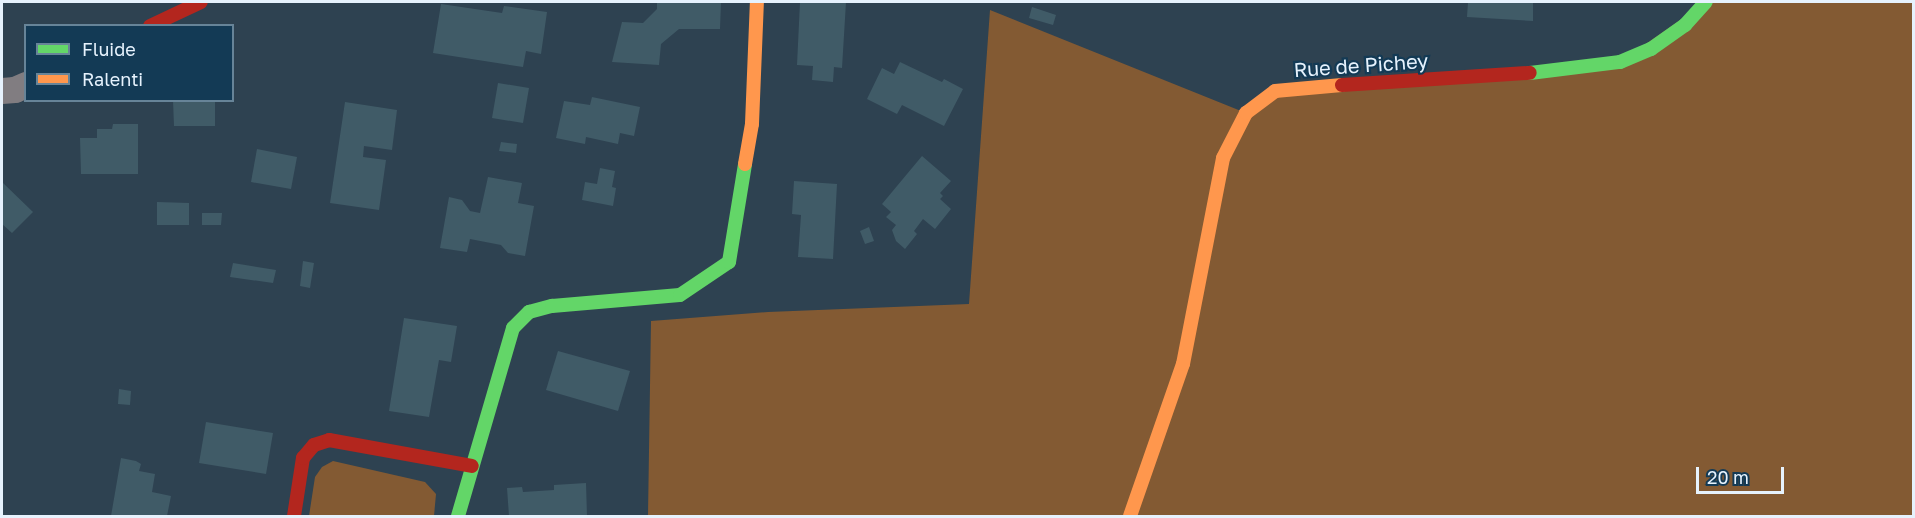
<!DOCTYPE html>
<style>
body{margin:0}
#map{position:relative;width:1915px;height:518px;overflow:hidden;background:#2e4251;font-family:"Golos Text",sans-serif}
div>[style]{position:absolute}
.green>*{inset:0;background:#835a33}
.building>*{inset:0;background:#405b67}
.street>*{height:26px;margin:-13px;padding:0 13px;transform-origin:13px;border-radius:13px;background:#817d81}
.fast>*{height:14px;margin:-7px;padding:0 7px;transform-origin:7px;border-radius:7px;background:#63d668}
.slow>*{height:14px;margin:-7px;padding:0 7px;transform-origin:7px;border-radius:7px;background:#ff974d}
.jam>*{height:14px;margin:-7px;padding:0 7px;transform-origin:7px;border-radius:7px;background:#b3261e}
span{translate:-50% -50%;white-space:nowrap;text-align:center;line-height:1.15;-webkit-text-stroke:4.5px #133a55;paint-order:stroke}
.street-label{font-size:20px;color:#e6f2fd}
.frame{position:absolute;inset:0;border:3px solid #e6f2fd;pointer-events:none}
.legend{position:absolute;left:24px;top:24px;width:210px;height:78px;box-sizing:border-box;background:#133a55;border:2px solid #678498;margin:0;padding:8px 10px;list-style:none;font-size:18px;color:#e6f2fd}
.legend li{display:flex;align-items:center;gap:12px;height:30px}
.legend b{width:30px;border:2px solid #678498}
.scale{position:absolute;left:1696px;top:467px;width:88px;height:27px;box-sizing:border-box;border:3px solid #e6f2fd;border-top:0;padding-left:8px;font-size:18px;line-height:21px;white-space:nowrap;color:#e6f2fd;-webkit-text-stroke:4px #133a55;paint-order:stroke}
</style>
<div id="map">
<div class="green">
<i style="clip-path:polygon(1706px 2px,1913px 2px,1913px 516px,648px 516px,651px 321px,768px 312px,969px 304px,990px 10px,1246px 113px,1275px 91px,1620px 62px)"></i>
<i style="clip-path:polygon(333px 461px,425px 482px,436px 494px,434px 516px,309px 516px,315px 477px,322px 467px)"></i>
</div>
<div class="building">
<i style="clip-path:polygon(657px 2px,721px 2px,720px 29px,679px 29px,661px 44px,659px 65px,612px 62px,622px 22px,643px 23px,657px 9px)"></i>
<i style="clip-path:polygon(800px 2px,846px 2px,842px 68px,834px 67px,833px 82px,812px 80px,813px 66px,797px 65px)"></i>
<i style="clip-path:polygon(1468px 2px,1533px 2px,1533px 21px,1467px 17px)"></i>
<i style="clip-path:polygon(441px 4px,502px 13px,504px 6px,547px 12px,541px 54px,526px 51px,523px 67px,433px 53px)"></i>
<i style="clip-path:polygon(1032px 7px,1056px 15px,1053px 25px,1029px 18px)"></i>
<i style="clip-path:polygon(900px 62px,942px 82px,944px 79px,963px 89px,944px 126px,902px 105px,897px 114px,867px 99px,882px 68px,894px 74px)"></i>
<i style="clip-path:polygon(498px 83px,529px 88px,523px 123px,492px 118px)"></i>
<i style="clip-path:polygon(592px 97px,640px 107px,634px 136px,620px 133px,618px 144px,586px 137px,585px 144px,556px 138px,564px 101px,590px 105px)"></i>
<i style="clip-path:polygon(173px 100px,215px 100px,215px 126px,174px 126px)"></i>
<i style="clip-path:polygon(345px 102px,397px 110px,392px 150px,364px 146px,363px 157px,386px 160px,379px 210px,330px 203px)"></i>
<i style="clip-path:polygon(113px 124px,138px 124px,138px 174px,81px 174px,80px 138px,97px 138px,97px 129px,112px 129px)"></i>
<i style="clip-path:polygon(501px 142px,517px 144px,516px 153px,499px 151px)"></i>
<i style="clip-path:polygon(257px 149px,297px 157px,291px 189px,251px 182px)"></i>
<i style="clip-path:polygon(922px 156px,951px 181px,940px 193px,943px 196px,940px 199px,951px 209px,935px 229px,923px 219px,914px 231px,917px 234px,905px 249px,896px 241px,892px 230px,896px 225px,886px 217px,891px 212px,882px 204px)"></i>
<i style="clip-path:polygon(600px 168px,615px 171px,612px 187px,616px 188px,613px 206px,582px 200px,585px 182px,597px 184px)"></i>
<i style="clip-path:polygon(488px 177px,522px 183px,518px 203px,534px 206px,525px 256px,508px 253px,501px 245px,470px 239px,467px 252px,440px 248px,449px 197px,462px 200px,470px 211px,480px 213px)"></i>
<i style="clip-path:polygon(794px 181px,837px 184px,833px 259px,798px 257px,801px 215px,792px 214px)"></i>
<i style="clip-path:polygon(2px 182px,33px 212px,12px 233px,2px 224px)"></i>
<i style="clip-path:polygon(157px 202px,189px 203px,189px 225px,157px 225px)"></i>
<i style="clip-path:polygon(202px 213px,222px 213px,221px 225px,202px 225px)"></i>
<i style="clip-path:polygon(869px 227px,874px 241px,865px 244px,860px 231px)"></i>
<i style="clip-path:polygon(303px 261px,314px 263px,310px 288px,300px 286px)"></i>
<i style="clip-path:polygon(233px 263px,276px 270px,273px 283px,230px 277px)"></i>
<i style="clip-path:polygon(404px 318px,457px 326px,451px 362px,439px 360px,429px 417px,389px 411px)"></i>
<i style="clip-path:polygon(558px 351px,630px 371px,618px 411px,546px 390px)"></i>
<i style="clip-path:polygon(119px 389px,131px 391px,130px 405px,118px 404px)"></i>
<i style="clip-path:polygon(206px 422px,273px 433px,266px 474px,199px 463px)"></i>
<i style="clip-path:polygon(121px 458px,136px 461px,141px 464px,139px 471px,155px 474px,152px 492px,171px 496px,167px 516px,111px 516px)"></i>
<i style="clip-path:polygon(586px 483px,587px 516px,509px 516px,507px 488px,522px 487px,523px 492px,554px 490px,554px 485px)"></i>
</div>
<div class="street">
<i style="left:2px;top:91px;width:13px;rotate:-4deg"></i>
<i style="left:15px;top:90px;width:12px;rotate:-24deg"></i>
</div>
<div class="fast">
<i style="left:1530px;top:73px;width:91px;rotate:-7deg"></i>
<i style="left:1620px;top:62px;width:34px;rotate:-23deg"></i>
<i style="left:1651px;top:49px;width:42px;rotate:-35.2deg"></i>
<i style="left:1685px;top:25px;width:31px;rotate:-48deg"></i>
<i style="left:458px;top:516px;width:196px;rotate:-73.7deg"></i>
<i style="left:513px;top:328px;width:23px;rotate:-45deg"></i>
<i style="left:529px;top:312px;width:24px;rotate:-15deg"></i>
<i style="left:552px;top:306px;width:128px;rotate:-4.9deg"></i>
<i style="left:680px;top:295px;width:59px;rotate:-34deg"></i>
<i style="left:729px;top:262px;width:99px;rotate:-80.7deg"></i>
</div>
<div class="slow">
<i style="left:745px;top:164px;width:41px;rotate:-80.1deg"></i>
<i style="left:752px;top:124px;width:122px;rotate:-87.7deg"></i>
<i style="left:1130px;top:516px;width:161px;rotate:-70.8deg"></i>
<i style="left:1183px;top:364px;width:210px;rotate:-79deg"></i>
<i style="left:1223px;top:158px;width:51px;rotate:-62.9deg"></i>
<i style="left:1246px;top:113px;width:36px;rotate:-37deg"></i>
<i style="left:1275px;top:91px;width:67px;rotate:-5.1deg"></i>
</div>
<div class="jam">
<i style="left:150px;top:26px;width:56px;rotate:-25.2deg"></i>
<i style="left:1342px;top:85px;width:188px;rotate:-3.7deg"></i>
<i style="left:294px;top:516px;width:59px;rotate:-81.2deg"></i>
<i style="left:303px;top:458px;width:17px;rotate:-50deg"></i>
<i style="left:314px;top:445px;width:16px;rotate:-18deg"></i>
<i style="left:329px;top:440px;width:145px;rotate:10.3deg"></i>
</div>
<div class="street-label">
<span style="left:1361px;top:65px;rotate:-4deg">Rue de Pichey</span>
</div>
<div class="frame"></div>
<ul class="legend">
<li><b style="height:8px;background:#63d668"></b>Fluide</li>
<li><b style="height:8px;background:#ff974d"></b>Ralenti</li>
</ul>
<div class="scale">20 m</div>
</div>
